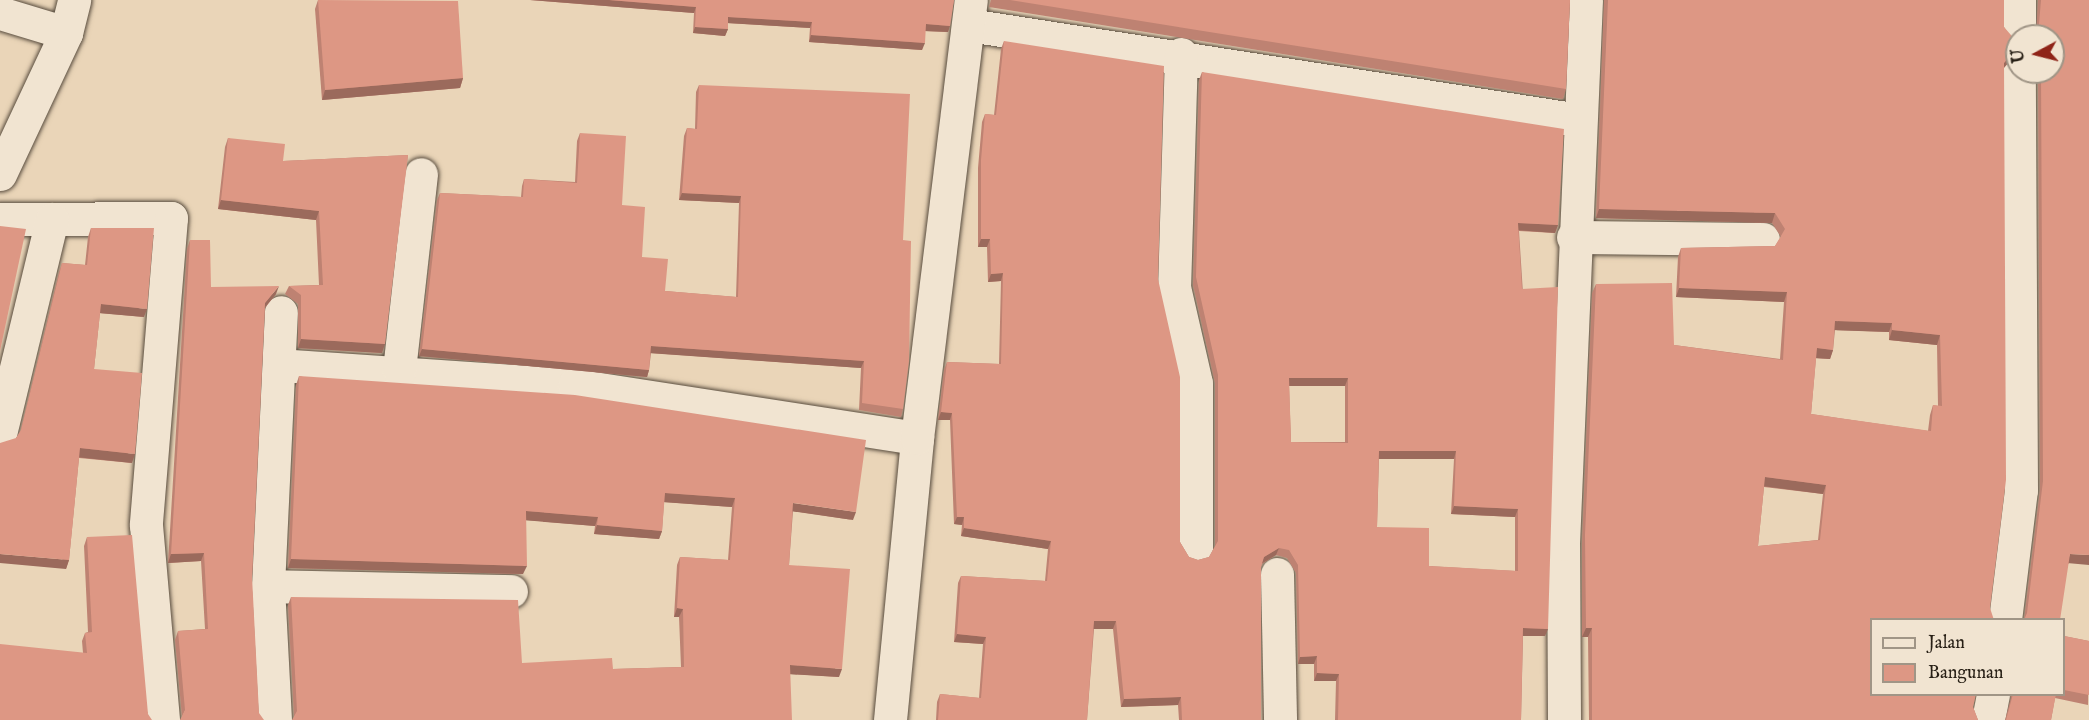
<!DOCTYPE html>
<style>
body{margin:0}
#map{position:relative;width:2089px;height:720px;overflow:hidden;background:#ead5b8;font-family:"IM FELL English",serif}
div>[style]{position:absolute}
.roads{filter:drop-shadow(0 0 2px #584c3e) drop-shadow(0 0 2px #584c3e)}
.minor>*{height:33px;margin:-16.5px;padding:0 16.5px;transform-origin:16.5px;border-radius:16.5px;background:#f1e4d1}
.wall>*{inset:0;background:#be8272}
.shaded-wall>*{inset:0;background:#9b6a5c}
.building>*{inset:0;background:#dd9784}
span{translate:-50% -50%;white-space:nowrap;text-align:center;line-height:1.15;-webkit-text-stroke:4.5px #f1e4d1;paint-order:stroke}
.legend{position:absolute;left:1870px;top:618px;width:195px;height:78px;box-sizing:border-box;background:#f1e4d1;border:2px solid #a09586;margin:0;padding:8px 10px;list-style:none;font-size:18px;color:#271f15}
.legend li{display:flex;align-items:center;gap:12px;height:30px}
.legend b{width:30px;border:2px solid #a09586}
.north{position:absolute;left:2005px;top:24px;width:60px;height:60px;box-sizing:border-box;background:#f1e4d1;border:2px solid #a09586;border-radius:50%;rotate:263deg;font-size:16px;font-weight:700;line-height:24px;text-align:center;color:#271f15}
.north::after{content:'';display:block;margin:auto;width:21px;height:27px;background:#8f2418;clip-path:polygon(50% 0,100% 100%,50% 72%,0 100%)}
</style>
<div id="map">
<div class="roads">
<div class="minor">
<i style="left:2019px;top:0;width:36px;rotate:90deg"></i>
<i style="left:0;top:13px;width:69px;rotate:16.9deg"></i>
<i style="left:969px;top:25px;width:617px;rotate:8.85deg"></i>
<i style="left:1181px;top:54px;width:233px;rotate:91.7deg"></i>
<i style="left:1174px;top:287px;width:98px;rotate:77.1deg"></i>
<i style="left:1196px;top:383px;width:166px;rotate:90deg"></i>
<i style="left:0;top:174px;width:156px;rotate:-64.9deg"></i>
<i style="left:66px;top:33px;width:34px;rotate:-76deg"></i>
<i style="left:0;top:219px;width:171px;rotate:-0.3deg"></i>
<i style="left:171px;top:218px;width:308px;rotate:94.7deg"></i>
<i style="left:146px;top:525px;width:196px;rotate:85deg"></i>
<i style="left:1573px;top:237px;width:190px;rotate:0.6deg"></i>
<i style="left:279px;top:365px;width:296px;rotate:3.9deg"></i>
<i style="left:574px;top:385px;width:347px;rotate:8.8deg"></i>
<i style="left:399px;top:370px;width:197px;rotate:-83.6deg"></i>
<i style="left:0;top:434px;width:221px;rotate:-76.4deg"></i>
<i style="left:1277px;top:574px;width:146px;rotate:88.8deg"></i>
<i style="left:268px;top:586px;width:243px;rotate:1.2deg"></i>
<i style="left:2005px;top:620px;width:131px;rotate:-83deg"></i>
<i style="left:2021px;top:490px;width:418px;rotate:-90.3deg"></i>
<i style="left:275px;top:720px;width:134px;rotate:-93deg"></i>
<i style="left:268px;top:586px;width:274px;rotate:-87.3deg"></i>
<i style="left:890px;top:720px;width:283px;rotate:-84.5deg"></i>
<i style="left:917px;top:438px;width:441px;rotate:-83deg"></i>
<i style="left:1564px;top:720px;width:176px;rotate:-90.3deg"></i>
<i style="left:1563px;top:544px;width:544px;rotate:-87.58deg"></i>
<i style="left:1988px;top:720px;width:26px;rotate:-79deg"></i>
</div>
</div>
<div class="wall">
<i style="clip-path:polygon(318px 0,463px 78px,460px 88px,322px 100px,315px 9px)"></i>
<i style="clip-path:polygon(530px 0,954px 0,948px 32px,925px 31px,922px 50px,809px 42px,810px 28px,728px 23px,728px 29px,725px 36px,693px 33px,694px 13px)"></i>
<i style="clip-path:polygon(991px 0,1570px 0,1566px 89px,1563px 99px,989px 7px)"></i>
<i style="clip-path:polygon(evenodd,1604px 0,2004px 0,2004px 27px,2017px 47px,2017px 51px,2016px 54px,2004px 68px,1973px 707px,1978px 720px,1589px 720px,1588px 637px,1582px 637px,1582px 544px,1592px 293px,1596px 284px,1674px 345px,1780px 359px,1784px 302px,1676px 297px,1678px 257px,1681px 248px,1775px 246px,1781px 237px,1772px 223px,1596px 218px,1604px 0,1835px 330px,1889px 332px,1889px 340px,1937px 345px,1938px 406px,1933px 405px,1930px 415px,1928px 431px,1811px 414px,1816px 358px,1830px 359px,1833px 350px,1835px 330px,1604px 0,1764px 487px,1823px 494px,1818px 540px,1758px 546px,1764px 487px)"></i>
<i style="clip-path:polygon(2038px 0,2089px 0,2069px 563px,2024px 620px,2040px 490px,2038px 72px,2053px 72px,2053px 36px,2036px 36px)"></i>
<i style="clip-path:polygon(evenodd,1004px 41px,1158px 279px,1180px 542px,1189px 557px,1198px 560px,1209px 557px,1215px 546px,1215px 383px,1193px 285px,1199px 80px,1202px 72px,1558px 225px,1555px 233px,1519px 231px,1545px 636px,1523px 636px,1521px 720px,1335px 720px,1336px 681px,1314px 681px,1314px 664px,1298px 664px,1296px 573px,1287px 558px,1276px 555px,1262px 564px,1261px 567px,1261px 720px,1179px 720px,1178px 705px,1121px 707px,1113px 629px,1094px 629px,1087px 720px,936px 720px,937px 702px,940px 694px,979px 698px,983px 644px,954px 642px,958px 583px,961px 576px,1045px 581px,1048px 549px,961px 536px,962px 525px,954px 524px,950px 420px,938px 420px,944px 370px,947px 362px,999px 364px,1001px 281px,988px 282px,987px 247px,978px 247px,978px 168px,982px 122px,985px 114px,994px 115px,1001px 49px,1004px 41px,1289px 386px,1345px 386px,1345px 442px,1291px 442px,1289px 386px,1004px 41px,1379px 459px,1454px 459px,1451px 514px,1515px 517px,1515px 571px,1429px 566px,1377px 527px,1379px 459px)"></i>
<i style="clip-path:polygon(699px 85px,903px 240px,903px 409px,901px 417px,859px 410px,861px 368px,651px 353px,649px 370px,647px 377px,419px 356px,437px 200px,440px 193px,521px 197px,522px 186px,524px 179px,575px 182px,577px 141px,580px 133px,622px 205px,642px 257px,665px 291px,736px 297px,739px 203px,679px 200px,684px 136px,687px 128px,695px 129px,696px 92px)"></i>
<i style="clip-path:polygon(228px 138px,283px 161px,408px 155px,382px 353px,298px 348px,298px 304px,285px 294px,289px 286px,319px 285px,316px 220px,218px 209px,225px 147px)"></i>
<i style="clip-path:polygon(91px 228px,144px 317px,100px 313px,94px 369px,132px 463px,79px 458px,69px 560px,66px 569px,16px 438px,20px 433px,59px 272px,62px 263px,85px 265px,88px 237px)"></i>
<i style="clip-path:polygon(190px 240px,211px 287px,276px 294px,265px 308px,252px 577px,182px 717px,175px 640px,178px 631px,205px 629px,201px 561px,168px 563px,187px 249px)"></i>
<i style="clip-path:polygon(299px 376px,853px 520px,793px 511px,789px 565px,839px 677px,791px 674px,294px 717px,288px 605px,291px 597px,522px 663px,613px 669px,681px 667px,679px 617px,674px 617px,677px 565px,680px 557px,728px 560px,732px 507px,664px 502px,662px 531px,659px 539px,594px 534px,595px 526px,526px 520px,523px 574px,288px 568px,296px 385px)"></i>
<i style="clip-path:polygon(87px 537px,148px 714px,83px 653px,82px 641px,85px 633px,88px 632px,84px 546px)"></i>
<i style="clip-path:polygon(2064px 636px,2089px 641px,2088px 705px,2055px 698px,2051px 720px,2005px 720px,2011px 698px,2010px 694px,2064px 694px)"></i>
</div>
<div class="shaded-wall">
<i style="clip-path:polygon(530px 0,609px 0,696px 7px,694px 13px)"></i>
<i style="clip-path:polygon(728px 17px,812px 22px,810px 28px,726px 23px)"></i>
<i style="clip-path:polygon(926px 24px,950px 26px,948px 32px,924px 31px)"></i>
<i style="clip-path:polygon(695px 27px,728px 29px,725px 36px,693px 33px)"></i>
<i style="clip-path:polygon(811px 35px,925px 43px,922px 50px,809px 42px)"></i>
<i style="clip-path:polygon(2017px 47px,2016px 54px,2000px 72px,2004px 63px)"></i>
<i style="clip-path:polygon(463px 78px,460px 88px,322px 100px,325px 90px)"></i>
<i style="clip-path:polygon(682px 193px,741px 196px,739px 203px,679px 200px)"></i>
<i style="clip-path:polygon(221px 200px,319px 211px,316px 220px,218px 209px)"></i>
<i style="clip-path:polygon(1599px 209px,1775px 213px,1772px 223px,1596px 218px)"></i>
<i style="clip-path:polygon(1518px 223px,1558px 225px,1555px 233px,1516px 230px)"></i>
<i style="clip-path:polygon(981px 239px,990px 239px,987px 247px,978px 247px)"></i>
<i style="clip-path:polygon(1003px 273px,1001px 281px,988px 282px,991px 274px)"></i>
<i style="clip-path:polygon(279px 286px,276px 294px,262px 311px,265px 303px)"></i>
<i style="clip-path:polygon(1679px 288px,1787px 292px,1784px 302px,1676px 297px)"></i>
<i style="clip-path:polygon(101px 304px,147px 309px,144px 317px,98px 313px)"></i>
<i style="clip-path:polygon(1835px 321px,1892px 323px,1889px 332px,1832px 330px)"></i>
<i style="clip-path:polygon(1892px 330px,1940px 335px,1937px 345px,1889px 340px)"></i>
<i style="clip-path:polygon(301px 339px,385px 344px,382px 353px,298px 348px)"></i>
<i style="clip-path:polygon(651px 346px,864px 361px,861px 368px,648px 353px)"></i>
<i style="clip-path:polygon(1817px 348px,1833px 350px,1830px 359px,1813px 358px)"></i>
<i style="clip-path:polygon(422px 349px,649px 370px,647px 377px,419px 356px)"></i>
<i style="clip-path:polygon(1289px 378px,1348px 378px,1345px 386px,1286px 386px)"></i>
<i style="clip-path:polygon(941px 412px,952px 413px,950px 420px,938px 420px)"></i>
<i style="clip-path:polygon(80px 448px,135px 454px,132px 463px,76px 457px)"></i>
<i style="clip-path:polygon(1379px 451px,1456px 451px,1454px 459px,1377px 459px)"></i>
<i style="clip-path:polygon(1765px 477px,1826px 485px,1823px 494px,1762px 486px)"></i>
<i style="clip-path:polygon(665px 493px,735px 498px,732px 507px,662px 502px)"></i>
<i style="clip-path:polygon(793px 503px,856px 512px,853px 520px,790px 511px)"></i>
<i style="clip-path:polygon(1454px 506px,1518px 509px,1515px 517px,1451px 514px)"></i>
<i style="clip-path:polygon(526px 511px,598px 517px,595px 526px,522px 520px)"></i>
<i style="clip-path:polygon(957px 517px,964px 517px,962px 525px,954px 524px)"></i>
<i style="clip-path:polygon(597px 525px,662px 531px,659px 539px,594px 534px)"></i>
<i style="clip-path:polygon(964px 528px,1051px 541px,1048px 549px,961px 536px)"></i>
<i style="clip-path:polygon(1279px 548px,1276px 555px,1261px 564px,1264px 557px)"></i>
<i style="clip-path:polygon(204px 553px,201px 561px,168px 563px,171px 554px)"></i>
<i style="clip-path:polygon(0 554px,69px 560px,66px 569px,0 563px)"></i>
<i style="clip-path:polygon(2070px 554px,2089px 555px,2089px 565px,2067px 563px)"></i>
<i style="clip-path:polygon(291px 559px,527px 566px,523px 574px,288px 568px)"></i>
<i style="clip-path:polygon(677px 608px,683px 609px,679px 617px,674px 617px)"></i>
<i style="clip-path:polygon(1094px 621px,1116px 621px,1113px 629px,1092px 629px)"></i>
<i style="clip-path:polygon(1523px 628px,1548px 629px,1545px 636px,1520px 636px)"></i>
<i style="clip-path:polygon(1586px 628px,1592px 628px,1588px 637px,1582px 637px)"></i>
<i style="clip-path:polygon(957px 634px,986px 637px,983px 644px,954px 642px)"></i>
<i style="clip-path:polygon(1317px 656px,1314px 664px,1298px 664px,1300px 657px)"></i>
<i style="clip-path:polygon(790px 665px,842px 669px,839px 677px,787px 674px)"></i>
<i style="clip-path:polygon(1317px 673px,1339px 674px,1336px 681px,1314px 681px)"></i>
<i style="clip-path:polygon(1181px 697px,1178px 705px,1121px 707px,1124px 699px)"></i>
</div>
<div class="building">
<i style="clip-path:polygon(318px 0,458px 1px,463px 78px,325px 90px)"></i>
<i style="clip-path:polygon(609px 0,954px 0,950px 26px,926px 24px,925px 43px,811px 35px,812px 22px,728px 17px,728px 29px,695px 27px,696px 7px)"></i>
<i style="clip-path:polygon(1010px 0,1570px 0,1566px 89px)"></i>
<i style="clip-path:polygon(evenodd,1608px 0,2004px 0,2004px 27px,2017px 42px,2017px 47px,2004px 63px,2006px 480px,1990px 608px,1994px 620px,1872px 620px,1872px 694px,1976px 694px,1973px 707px,1978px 720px,1592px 720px,1592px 628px,1586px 628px,1585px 535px,1596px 284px,1672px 283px,1674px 345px,1783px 360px,1787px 292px,1679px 288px,1681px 248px,1775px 246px,1785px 229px,1775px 213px,1599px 209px,1608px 0,1835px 321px,1892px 323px,1892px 330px,1940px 335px,1942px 406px,1933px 405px,1931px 431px,1811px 414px,1817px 348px,1833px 350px,1835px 321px,1608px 0,1765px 477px,1826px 485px,1820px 540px,1758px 546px,1765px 477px)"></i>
<i style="clip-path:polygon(2041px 0,2089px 0,2089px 555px,2070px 554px,2060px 620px,2024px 620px,2027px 613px,2043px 481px,2041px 72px,2053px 72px,2053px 36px,2038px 36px)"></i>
<i style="clip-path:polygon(evenodd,1004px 41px,1164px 66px,1158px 279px,1180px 377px,1180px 542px,1189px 557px,1198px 560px,1209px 557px,1218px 541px,1218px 375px,1196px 277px,1202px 72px,1564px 129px,1558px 225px,1518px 223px,1522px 289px,1558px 287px,1548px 629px,1523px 628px,1521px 720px,1338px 720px,1339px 674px,1317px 673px,1317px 656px,1300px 657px,1298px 565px,1289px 550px,1279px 548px,1264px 557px,1261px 567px,1261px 720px,1182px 720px,1181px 697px,1124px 699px,1116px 621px,1094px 621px,1087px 720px,938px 720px,940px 694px,981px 698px,986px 637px,957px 634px,961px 576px,1047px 581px,1051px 541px,964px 528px,964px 517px,957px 517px,952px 413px,941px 412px,947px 362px,1001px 364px,1003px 273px,991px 274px,990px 239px,981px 239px,981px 160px,985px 114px,996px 115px,1004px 41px,1289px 378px,1348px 378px,1348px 443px,1291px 442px,1289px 378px,1004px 41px,1379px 451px,1456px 451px,1454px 506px,1518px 509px,1518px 571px,1429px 566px,1429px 528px,1377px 527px,1379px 451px)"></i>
<i style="clip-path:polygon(699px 85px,910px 94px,903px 240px,911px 241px,909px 361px,903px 409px,862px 403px,864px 361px,651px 346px,649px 370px,422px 349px,440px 193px,523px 197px,524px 179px,577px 183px,580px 133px,626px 136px,622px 205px,645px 207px,642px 257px,668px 259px,665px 291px,738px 297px,741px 196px,682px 193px,687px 128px,697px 129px)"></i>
<i style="clip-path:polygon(228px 138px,285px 144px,283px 161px,408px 155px,385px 344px,301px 339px,301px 295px,289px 286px,323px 285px,319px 211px,221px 200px)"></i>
<i style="clip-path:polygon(0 226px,26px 229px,0 351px)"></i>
<i style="clip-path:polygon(91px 228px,154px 228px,147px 309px,101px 304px,94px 369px,142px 373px,135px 454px,80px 448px,69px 560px,0 554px,0 443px,16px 438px,21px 430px,62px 263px,87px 265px)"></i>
<i style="clip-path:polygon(190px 240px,210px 240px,211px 287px,279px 286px,265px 303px,252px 577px,259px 713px,264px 720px,180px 720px,185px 710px,178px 631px,208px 629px,204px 553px,171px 554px)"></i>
<i style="clip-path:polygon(299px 376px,575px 395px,866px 440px,856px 512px,793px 503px,789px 565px,850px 569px,842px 669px,790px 665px,792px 720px,292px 720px,297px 711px,291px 597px,518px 600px,522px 663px,612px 658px,613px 669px,684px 667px,683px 609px,677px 608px,680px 557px,730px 560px,735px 498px,665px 493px,662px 531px,597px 525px,598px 517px,526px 511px,527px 566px,291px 559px)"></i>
<i style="clip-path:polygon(132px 535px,148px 714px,152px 720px,0 720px,0 644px,87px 653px,85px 633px,92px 632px,87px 537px)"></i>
<i style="clip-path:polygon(2064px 636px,2089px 641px,2089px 695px,2064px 690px)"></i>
<i style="clip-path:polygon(2013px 694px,2056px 694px,2051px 720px,2006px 720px)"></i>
</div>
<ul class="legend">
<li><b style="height:8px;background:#f1e4d1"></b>Jalan</li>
<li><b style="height:16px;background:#dd9784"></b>Bangunan</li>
</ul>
<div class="north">U</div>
</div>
